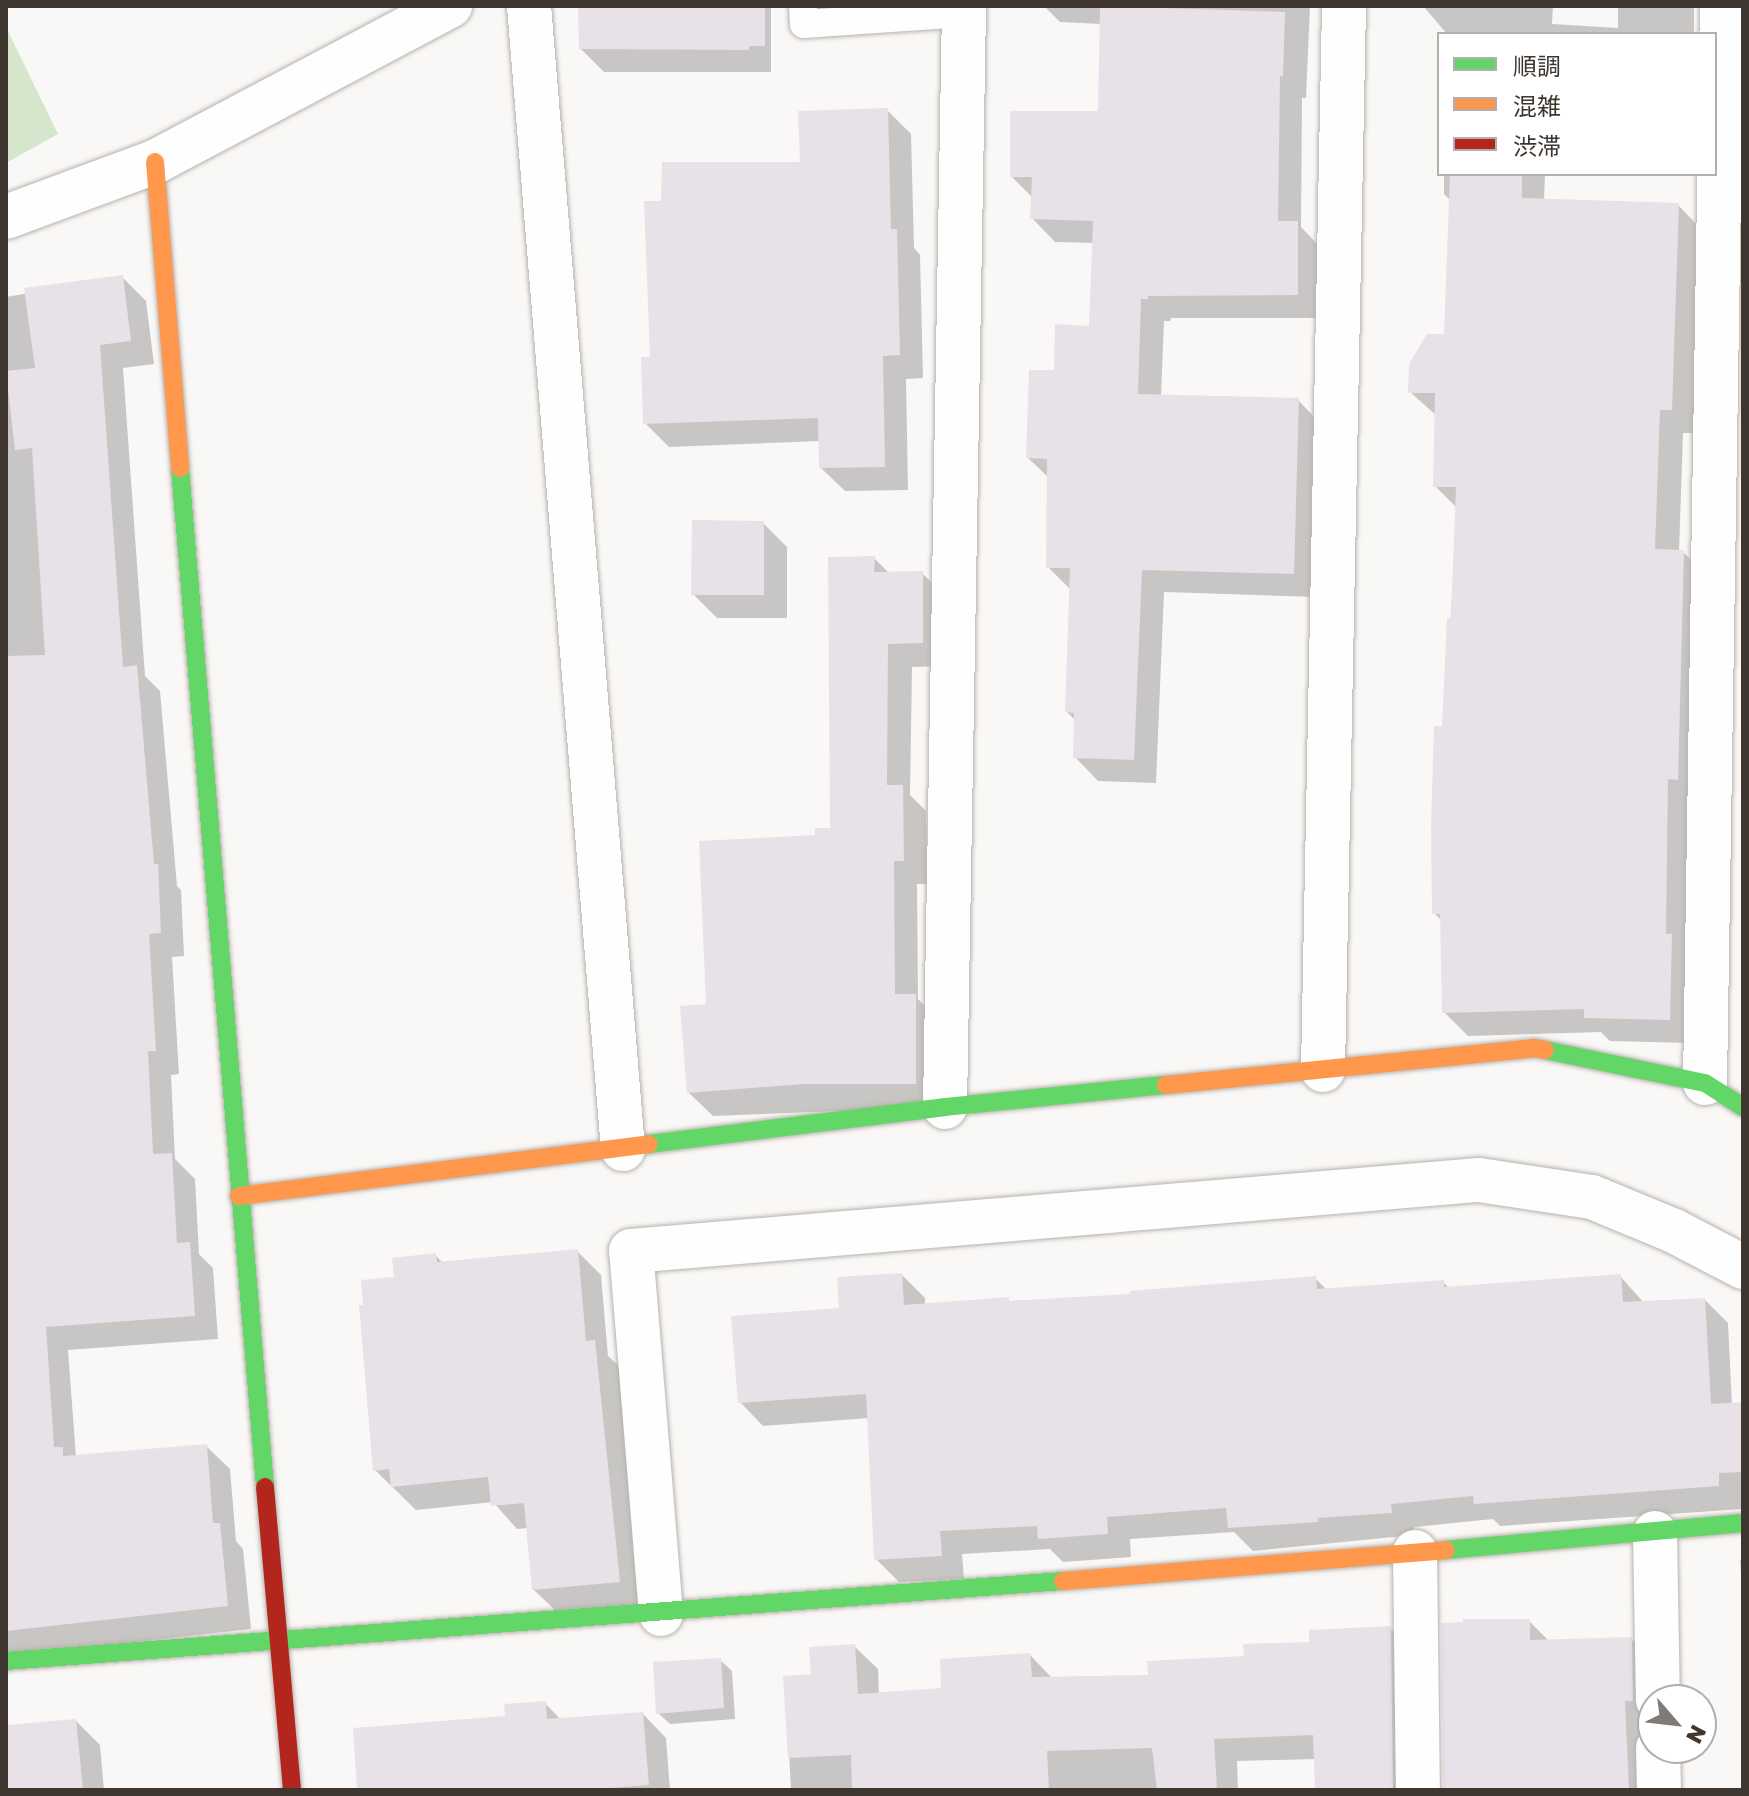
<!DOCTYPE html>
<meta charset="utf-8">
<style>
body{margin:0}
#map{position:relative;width:1749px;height:1796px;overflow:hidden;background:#faf8f6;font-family:"Golos Text","Noto Sans JP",sans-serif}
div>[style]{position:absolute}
.green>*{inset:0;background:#d4e7cc}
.shadow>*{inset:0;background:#0003}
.building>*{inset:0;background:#e8e1e7}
.roads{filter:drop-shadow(0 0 2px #b6b2ad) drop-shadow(0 0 2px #b6b2ad)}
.lane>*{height:28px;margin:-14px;padding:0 14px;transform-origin:14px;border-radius:14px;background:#fefefe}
.street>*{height:44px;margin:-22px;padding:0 22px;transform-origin:22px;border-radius:22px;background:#fefefe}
.fast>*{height:18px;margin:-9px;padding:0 9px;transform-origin:9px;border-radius:9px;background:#63d668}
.slow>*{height:18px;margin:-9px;padding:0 9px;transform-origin:9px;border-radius:9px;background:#ff974d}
.jam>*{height:18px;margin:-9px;padding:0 9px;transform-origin:9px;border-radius:9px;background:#b3261e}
span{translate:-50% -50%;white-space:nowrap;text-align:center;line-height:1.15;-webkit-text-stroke:6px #fff;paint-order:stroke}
.frame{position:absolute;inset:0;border:8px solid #3f372f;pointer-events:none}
.legend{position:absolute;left:1437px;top:32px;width:280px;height:144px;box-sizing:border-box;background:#fff;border:2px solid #b2afac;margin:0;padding:10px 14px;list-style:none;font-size:24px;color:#3f372f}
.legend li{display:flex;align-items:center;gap:16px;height:40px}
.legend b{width:40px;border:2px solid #b2afac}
.north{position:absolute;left:1637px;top:1684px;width:80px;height:80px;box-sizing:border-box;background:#fff;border:2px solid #b2afac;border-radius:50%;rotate:118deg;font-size:22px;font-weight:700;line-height:32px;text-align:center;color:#3f372f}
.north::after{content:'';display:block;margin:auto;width:28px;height:36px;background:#807b75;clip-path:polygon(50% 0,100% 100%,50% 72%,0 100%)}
</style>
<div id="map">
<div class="green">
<i style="clip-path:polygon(6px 27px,58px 134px,6px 163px)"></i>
</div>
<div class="shadow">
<i style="clip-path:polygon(580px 6px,771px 6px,771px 72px,604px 72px,581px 49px)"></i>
<i style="clip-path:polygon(1044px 6px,1310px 6px,1306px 98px,1302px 98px,1301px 227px,1320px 247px,1320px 318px,1171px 318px,1170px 321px,1164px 321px,1161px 397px,1298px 400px,1321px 424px,1316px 597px,1164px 592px,1156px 783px,1098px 781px,1075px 757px,1076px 721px,1067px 712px,1071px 590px,1048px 567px,1049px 478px,1028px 458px,1056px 373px,1091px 328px,1094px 243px,1055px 242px,1032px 218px,1033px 198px,1012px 177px,1100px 113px,1101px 24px,1060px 22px)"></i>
<i style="clip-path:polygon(1553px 6px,1552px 24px,1618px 28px,1618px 6px,1694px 6px,1694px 34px,1447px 34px,1424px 7px)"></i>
<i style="clip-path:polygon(887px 110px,911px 134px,914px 248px,920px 255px,923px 378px,906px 379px,908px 490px,845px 491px,821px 468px,821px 441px,669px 447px,645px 423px,663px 202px,802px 164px)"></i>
<i style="clip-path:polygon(1444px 174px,1545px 174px,1544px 201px,1678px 205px,1701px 229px,1695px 433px,1683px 433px,1679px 552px,1683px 552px,1707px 575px,1692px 1043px,1610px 1041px,1601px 1032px,1468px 1036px,1444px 1012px,1442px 921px,1434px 913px,1457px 508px,1435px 486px,1437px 416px,1410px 392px,1446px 336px,1451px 201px,1444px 194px)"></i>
<i style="clip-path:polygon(122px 277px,146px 301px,154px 364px,123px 368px,145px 676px,160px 691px,177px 886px,181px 890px,184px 956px,172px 957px,179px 1074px,171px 1075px,175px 1159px,195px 1179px,199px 1254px,213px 1268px,218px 1339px,68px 1350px,76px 1457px,206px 1446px,230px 1469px,236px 1541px,243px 1549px,251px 1629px,6px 1656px,6px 297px)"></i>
<i style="clip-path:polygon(763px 523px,787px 547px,787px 618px,717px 618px,693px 594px)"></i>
<i style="clip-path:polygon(874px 558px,889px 573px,922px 573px,946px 597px,946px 666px,912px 667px,910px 795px,926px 811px,927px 884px,917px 884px,918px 999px,939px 1020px,939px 1107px,713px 1116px,689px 1093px,708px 1006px,817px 837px,832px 830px)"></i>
<i style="clip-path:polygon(577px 1251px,601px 1275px,608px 1356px,619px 1366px,643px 1605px,558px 1613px,534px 1590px,528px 1528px,517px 1529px,493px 1502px,416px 1510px,375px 1470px,396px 1278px,435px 1255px,444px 1264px)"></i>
<i style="clip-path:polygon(902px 1275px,925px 1298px,925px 1305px,1132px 1296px,1315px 1278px,1328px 1291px,1443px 1282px,1449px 1288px,1620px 1276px,1644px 1303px,1705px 1300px,1728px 1323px,1732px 1405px,1743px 1404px,1742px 1509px,1500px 1526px,1493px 1519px,1414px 1527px,1414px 1535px,1253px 1551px,1234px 1532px,1130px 1539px,1131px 1557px,1063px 1562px,1050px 1549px,962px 1554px,964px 1579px,899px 1582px,876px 1559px,869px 1418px,763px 1426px,740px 1402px,841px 1310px)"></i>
<i style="clip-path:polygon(1740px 1560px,1743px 1560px,1743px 1598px)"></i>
<i style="clip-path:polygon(1529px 1621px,1549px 1641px,1631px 1639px,1655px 1663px,1653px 1724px,1647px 1724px,1651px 1790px,1445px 1790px)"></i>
<i style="clip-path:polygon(1390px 1628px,1414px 1651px,1415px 1790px,1317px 1790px,1316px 1759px,1237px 1761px,1238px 1790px,791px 1790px,785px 1678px,813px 1676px,854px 1646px,878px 1669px,879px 1695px,943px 1690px,1030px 1655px,1053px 1679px,1150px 1677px)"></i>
<i style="clip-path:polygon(720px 1660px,732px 1671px,735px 1719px,670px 1724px,658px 1713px)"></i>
<i style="clip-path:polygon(1741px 1694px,1743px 1694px,1743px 1733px)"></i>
<i style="clip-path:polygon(545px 1703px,561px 1720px,643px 1714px,666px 1738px,670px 1790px,360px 1790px,507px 1717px)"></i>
<i style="clip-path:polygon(76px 1721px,100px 1745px,104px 1790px,6px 1790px,6px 1727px)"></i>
</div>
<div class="building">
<i style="clip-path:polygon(578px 6px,765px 6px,765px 46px,749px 46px,749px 50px,579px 49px)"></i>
<i style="clip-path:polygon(1100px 6px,1285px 12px,1283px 76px,1280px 76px,1278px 221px,1298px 221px,1298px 295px,1148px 296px,1148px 299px,1141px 299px,1138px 394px,1299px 398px,1294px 574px,1142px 570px,1134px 760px,1073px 758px,1074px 713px,1065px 712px,1070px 568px,1046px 568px,1047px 459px,1026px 458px,1029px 370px,1054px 370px,1055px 324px,1089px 326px,1093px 221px,1030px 219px,1032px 177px,1010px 177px,1010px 111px,1098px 111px)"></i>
<i style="clip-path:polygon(888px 108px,891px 229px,897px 229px,900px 355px,883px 356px,885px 467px,819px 468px,818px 418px,643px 424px,641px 357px,650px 357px,644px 201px,661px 201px,662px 162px,800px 162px,798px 111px)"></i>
<i style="clip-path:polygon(1450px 174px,1522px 174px,1522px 198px,1679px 203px,1672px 410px,1660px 410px,1655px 549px,1684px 550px,1678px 780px,1668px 779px,1666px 934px,1672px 934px,1670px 1020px,1584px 1018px,1584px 1009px,1442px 1013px,1440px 914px,1432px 914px,1431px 826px,1434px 726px,1442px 726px,1447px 618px,1451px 618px,1456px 487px,1433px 487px,1435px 393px,1408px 393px,1409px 364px,1427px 334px,1444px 334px)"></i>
<i style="clip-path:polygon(123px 275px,131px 341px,100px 345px,123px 667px,137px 665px,154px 864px,158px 864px,161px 933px,149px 934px,156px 1051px,148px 1051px,153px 1154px,172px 1153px,177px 1243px,190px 1242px,195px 1316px,46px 1327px,54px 1447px,63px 1447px,63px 1456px,207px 1444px,213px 1523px,220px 1523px,228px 1606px,6px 1631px,6px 656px,45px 655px,32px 448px,15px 450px,6px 371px,35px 368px,24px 288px)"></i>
<i style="clip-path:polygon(692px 520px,764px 521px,764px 595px,691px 595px)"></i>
<i style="clip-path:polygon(875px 556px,874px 572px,923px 571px,923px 643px,888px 644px,887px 785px,903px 785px,904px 861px,894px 861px,895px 994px,916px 994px,916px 1084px,804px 1084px,687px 1093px,680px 1006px,706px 1004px,699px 841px,815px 835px,815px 828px,830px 828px,828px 557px)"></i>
<i style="clip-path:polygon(578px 1249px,586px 1341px,595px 1340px,620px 1582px,532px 1590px,524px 1503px,491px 1506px,488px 1477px,391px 1487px,389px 1469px,373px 1471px,359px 1305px,363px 1305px,361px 1280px,394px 1277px,392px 1258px,436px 1253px,437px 1262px)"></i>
<i style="clip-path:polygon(902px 1273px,904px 1305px,1009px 1297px,1009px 1301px,1130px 1294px,1130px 1291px,1316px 1276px,1317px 1289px,1444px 1280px,1444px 1287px,1621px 1274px,1623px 1302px,1705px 1298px,1711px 1404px,1743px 1402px,1743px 1472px,1719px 1473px,1719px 1486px,1474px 1504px,1473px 1496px,1391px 1504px,1392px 1513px,1318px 1518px,1318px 1522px,1228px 1528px,1226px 1508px,1107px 1517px,1108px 1534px,1038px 1539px,1037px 1526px,940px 1531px,942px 1556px,874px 1560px,866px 1394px,738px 1403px,731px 1316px,839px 1308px,837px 1277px)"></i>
<i style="clip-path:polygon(1463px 1619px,1530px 1619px,1530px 1640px,1632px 1637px,1633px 1701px,1625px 1701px,1629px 1790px,1443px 1790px,1441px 1623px,1463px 1622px)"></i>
<i style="clip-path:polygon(1391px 1626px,1393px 1790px,1315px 1790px,1313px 1735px,1214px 1739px,1217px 1790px,1157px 1790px,1152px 1748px,1047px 1751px,1049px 1790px,852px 1790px,851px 1755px,788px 1758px,783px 1676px,811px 1674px,809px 1647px,855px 1644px,858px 1694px,941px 1688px,940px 1659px,1030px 1653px,1032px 1677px,1148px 1675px,1147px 1661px,1244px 1656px,1243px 1644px,1309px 1642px,1309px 1630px)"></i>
<i style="clip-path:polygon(721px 1658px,724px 1708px,656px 1714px,653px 1662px)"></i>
<i style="clip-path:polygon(546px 1701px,547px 1719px,643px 1712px,649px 1785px,584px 1790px,357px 1790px,353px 1728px,505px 1716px,504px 1704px)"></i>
<i style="clip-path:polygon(76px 1719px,83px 1790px,6px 1790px,6px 1725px)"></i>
</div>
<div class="roads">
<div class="lane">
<i style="left:803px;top:6px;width:18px;rotate:87deg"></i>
<i style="left:804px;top:24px;width:160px;rotate:-3.9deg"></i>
</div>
<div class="street">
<i style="left:529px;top:6px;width:1147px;rotate:85.3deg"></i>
<i style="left:6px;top:217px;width:159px;rotate:-20.3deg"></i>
<i style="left:155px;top:162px;width:334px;rotate:-27.9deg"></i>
<i style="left:1323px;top:1070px;width:1064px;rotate:-88.87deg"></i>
<i style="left:1705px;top:1083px;width:1077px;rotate:-89.1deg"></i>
<i style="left:945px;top:1107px;width:1101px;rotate:-89.01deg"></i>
<i style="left:1655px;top:1533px;width:167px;rotate:89deg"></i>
<i style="left:1415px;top:1552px;width:238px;rotate:89.3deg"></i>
<i style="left:661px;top:1614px;width:364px;rotate:-94.7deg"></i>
<i style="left:631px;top:1251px;width:851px;rotate:-4.79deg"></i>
<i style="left:1479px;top:1180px;width:114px;rotate:8.6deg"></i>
<i style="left:1592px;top:1197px;width:89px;rotate:22.5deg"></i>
<i style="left:1674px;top:1231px;width:78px;rotate:27.6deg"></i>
<i style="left:1658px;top:1748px;width:42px;rotate:88.6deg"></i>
</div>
<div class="fast">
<i style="left:180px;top:468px;width:1023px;rotate:85.23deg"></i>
<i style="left:1545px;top:1050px;width:163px;rotate:11.7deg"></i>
<i style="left:1705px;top:1083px;width:45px;rotate:32.3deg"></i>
<i style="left:649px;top:1144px;width:298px;rotate:-7.1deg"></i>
<i style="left:945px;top:1107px;width:222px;rotate:-5.7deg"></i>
<i style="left:1446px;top:1550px;width:298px;rotate:-5.2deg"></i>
<i style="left:6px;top:1661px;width:1060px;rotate:-4.33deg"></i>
</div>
<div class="slow">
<i style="left:155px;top:162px;width:307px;rotate:85.3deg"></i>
<i style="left:1166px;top:1085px;width:370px;rotate:-5.7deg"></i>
<i style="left:1534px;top:1048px;width:11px;rotate:10deg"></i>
<i style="left:239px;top:1196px;width:413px;rotate:-7.2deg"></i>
<i style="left:1063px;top:1581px;width:384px;rotate:-4.6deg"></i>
</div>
<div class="jam">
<i style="left:265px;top:1487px;width:304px;rotate:84.9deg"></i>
</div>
</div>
<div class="frame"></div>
<ul class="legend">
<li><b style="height:10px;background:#63d668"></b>順調</li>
<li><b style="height:10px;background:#ff974d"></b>混雑</li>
<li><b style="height:10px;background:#b3261e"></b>渋滞</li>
</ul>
<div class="north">N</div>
</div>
